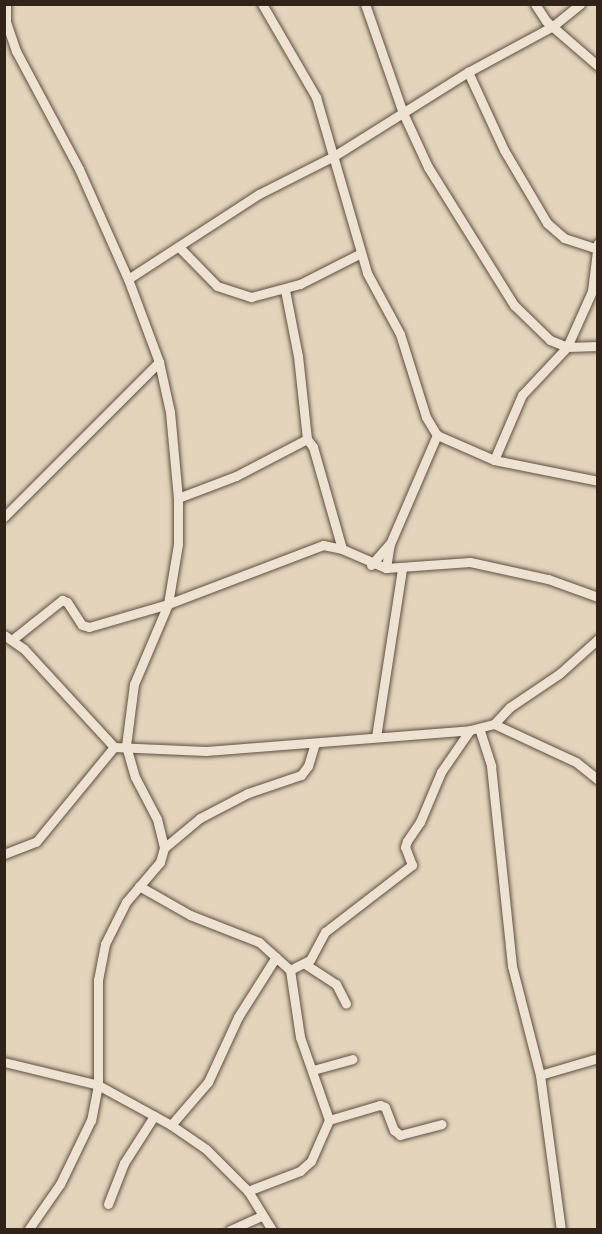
<!DOCTYPE html>
<style>
body{margin:0}
#map{position:relative;width:602px;height:1234px;overflow:hidden;background:#e5d4bc;font-family:"Old Standard TT",serif}
div>[style]{position:absolute}
.roads{filter:drop-shadow(0 0 2px #5f4f41) drop-shadow(0 0 2px #5f4f41)}
.minor>*{height:9px;margin:-4.5px;padding:0 4.5px;transform-origin:4.5px;border-radius:4.5px;background:#eee3d3}
span{translate:-50% -50%;white-space:nowrap;text-align:center;line-height:1.15;-webkit-text-stroke:4.5px #eee3d3;paint-order:stroke}
.frame{position:absolute;inset:0;border:6px solid #322318;pointer-events:none}
</style>
<div id="map">
<div class="roads">
<div class="minor">
<i style="left:6px;top:4px;width:18px;rotate:90deg"></i>
<i style="left:6px;top:22px;width:31px;rotate:71deg"></i>
<i style="left:16px;top:51px;width:134px;rotate:61.9deg"></i>
<i style="left:79px;top:169px;width:120px;rotate:66deg"></i>
<i style="left:128px;top:279px;width:89px;rotate:69.5deg"></i>
<i style="left:159px;top:362px;width:51px;rotate:77.6deg"></i>
<i style="left:170px;top:412px;width:86px;rotate:84.7deg"></i>
<i style="left:178px;top:498px;width:46px;rotate:90deg"></i>
<i style="left:178px;top:544px;width:61px;rotate:99.5deg"></i>
<i style="left:168px;top:604px;width:87px;rotate:113deg"></i>
<i style="left:134px;top:684px;width:63px;rotate:97.4deg"></i>
<i style="left:126px;top:746px;width:32px;rotate:74deg"></i>
<i style="left:135px;top:777px;width:47px;rotate:62.4deg"></i>
<i style="left:157px;top:819px;width:30px;rotate:76deg"></i>
<i style="left:164px;top:848px;width:15px;rotate:106deg"></i>
<i style="left:160px;top:862px;width:52px;rotate:130.4deg"></i>
<i style="left:126px;top:902px;width:47px;rotate:116.6deg"></i>
<i style="left:105px;top:944px;width:37px;rotate:101deg"></i>
<i style="left:98px;top:980px;width:105px;rotate:90deg"></i>
<i style="left:98px;top:1085px;width:36px;rotate:101deg"></i>
<i style="left:91px;top:1120px;width:71px;rotate:115.8deg"></i>
<i style="left:60px;top:1184px;width:56px;rotate:124.8deg"></i>
<i style="left:262px;top:4px;width:108px;rotate:59.9deg"></i>
<i style="left:316px;top:97px;width:183px;rotate:73.8deg"></i>
<i style="left:367px;top:273px;width:69px;rotate:61.6deg"></i>
<i style="left:400px;top:334px;width:87px;rotate:72.6deg"></i>
<i style="left:426px;top:417px;width:21px;rotate:59deg"></i>
<i style="left:437px;top:435px;width:62px;rotate:23.7deg"></i>
<i style="left:494px;top:460px;width:106px;rotate:11.4deg"></i>
<i style="left:365px;top:4px;width:115px;rotate:70.8deg"></i>
<i style="left:403px;top:113px;width:60px;rotate:65.2deg"></i>
<i style="left:428px;top:167px;width:163px;rotate:58.1deg"></i>
<i style="left:514px;top:305px;width:50px;rotate:44.2deg"></i>
<i style="left:550px;top:340px;width:18px;rotate:22deg"></i>
<i style="left:567px;top:347px;width:31px;rotate:-2deg"></i>
<i style="left:535px;top:4px;width:20px;rotate:57deg"></i>
<i style="left:546px;top:21px;width:69px;rotate:40.9deg"></i>
<i style="left:468px;top:72px;width:86px;rotate:65.2deg"></i>
<i style="left:504px;top:150px;width:85px;rotate:59.5deg"></i>
<i style="left:547px;top:223px;width:23px;rotate:41deg"></i>
<i style="left:564px;top:238px;width:33px;rotate:18deg"></i>
<i style="left:179px;top:247px;width:54px;rotate:45.7deg"></i>
<i style="left:217px;top:286px;width:36px;rotate:18deg"></i>
<i style="left:251px;top:297px;width:51px;rotate:-14.9deg"></i>
<i style="left:300px;top:284px;width:68px;rotate:-26.9deg"></i>
<i style="left:128px;top:279px;width:156px;rotate:-33deg"></i>
<i style="left:259px;top:194px;width:84px;rotate:-26.9deg"></i>
<i style="left:334px;top:156px;width:158px;rotate:-32.1deg"></i>
<i style="left:468px;top:72px;width:97px;rotate:-28.4deg"></i>
<i style="left:553px;top:26px;width:35px;rotate:-39deg"></i>
<i style="left:285px;top:290px;width:67px;rotate:78.9deg"></i>
<i style="left:298px;top:356px;width:83px;rotate:83.8deg"></i>
<i style="left:307px;top:439px;width:10px;rotate:53deg"></i>
<i style="left:313px;top:447px;width:106px;rotate:74.1deg"></i>
<i style="left:342px;top:549px;width:48px;rotate:23.4deg"></i>
<i style="left:386px;top:568px;width:84px;rotate:-4.1deg"></i>
<i style="left:470px;top:562px;width:80px;rotate:12.3deg"></i>
<i style="left:548px;top:579px;width:53px;rotate:19.8deg"></i>
<i style="left:494px;top:460px;width:71px;rotate:-66.7deg"></i>
<i style="left:522px;top:395px;width:66px;rotate:-46.8deg"></i>
<i style="left:567px;top:347px;width:61px;rotate:-65.9deg"></i>
<i style="left:592px;top:291px;width:48px;rotate:-82.9deg"></i>
<i style="left:178px;top:498px;width:62px;rotate:-20.8deg"></i>
<i style="left:236px;top:476px;width:80px;rotate:-27.5deg"></i>
<i style="left:4px;top:517px;width:219px;rotate:-45deg"></i>
<i style="left:371px;top:565px;width:28px;rotate:-49deg"></i>
<i style="left:386px;top:568px;width:24px;rotate:-81deg"></i>
<i style="left:390px;top:544px;width:119px;rotate:-66.7deg"></i>
<i style="left:4px;top:635px;width:24px;rotate:35deg"></i>
<i style="left:24px;top:649px;width:133px;rotate:47.4deg"></i>
<i style="left:114px;top:747px;width:92px;rotate:2.5deg"></i>
<i style="left:206px;top:751px;width:265px;rotate:-4.5deg"></i>
<i style="left:470px;top:730px;width:25px;rotate:-14deg"></i>
<i style="left:494px;top:724px;width:90px;rotate:24.9deg"></i>
<i style="left:576px;top:762px;width:28px;rotate:39deg"></i>
<i style="left:13px;top:639px;width:63px;rotate:-38.5deg"></i>
<i style="left:62px;top:600px;width:5px;rotate:22deg"></i>
<i style="left:67px;top:602px;width:27px;rotate:57deg"></i>
<i style="left:82px;top:625px;width:7px;rotate:16deg"></i>
<i style="left:89px;top:627px;width:82px;rotate:-16.2deg"></i>
<i style="left:168px;top:604px;width:166px;rotate:-20.8deg"></i>
<i style="left:323px;top:545px;width:19px;rotate:12deg"></i>
<i style="left:494px;top:724px;width:23px;rotate:-47deg"></i>
<i style="left:510px;top:707px;width:59px;rotate:-34deg"></i>
<i style="left:559px;top:674px;width:52px;rotate:-41.9deg"></i>
<i style="left:479px;top:728px;width:40px;rotate:72deg"></i>
<i style="left:491px;top:766px;width:201px;rotate:84deg"></i>
<i style="left:512px;top:966px;width:113px;rotate:75.6deg"></i>
<i style="left:540px;top:1075px;width:156px;rotate:82.3deg"></i>
<i style="left:376px;top:737px;width:170px;rotate:-81.2deg"></i>
<i style="left:164px;top:848px;width:47px;rotate:-39.8deg"></i>
<i style="left:200px;top:818px;width:54px;rotate:-27.5deg"></i>
<i style="left:248px;top:793px;width:56px;rotate:-18.8deg"></i>
<i style="left:301px;top:775px;width:11px;rotate:-52deg"></i>
<i style="left:308px;top:766px;width:24px;rotate:-73deg"></i>
<i style="left:4px;top:854px;width:34px;rotate:-21deg"></i>
<i style="left:36px;top:842px;width:123px;rotate:-50.6deg"></i>
<i style="left:139px;top:886px;width:59px;rotate:29.6deg"></i>
<i style="left:190px;top:915px;width:74px;rotate:21.4deg"></i>
<i style="left:259px;top:942px;width:42px;rotate:42.1deg"></i>
<i style="left:290px;top:970px;width:68px;rotate:81.5deg"></i>
<i style="left:300px;top:1037px;width:88px;rotate:70.7deg"></i>
<i style="left:329px;top:1120px;width:45px;rotate:113.7deg"></i>
<i style="left:311px;top:1161px;width:15px;rotate:138deg"></i>
<i style="left:300px;top:1171px;width:56px;rotate:159deg"></i>
<i style="left:305px;top:964px;width:37px;rotate:33deg"></i>
<i style="left:336px;top:984px;width:22px;rotate:63deg"></i>
<i style="left:290px;top:970px;width:22px;rotate:-27deg"></i>
<i style="left:310px;top:960px;width:32px;rotate:-62deg"></i>
<i style="left:325px;top:932px;width:110px;rotate:-37.6deg"></i>
<i style="left:412px;top:865px;width:19px;rotate:-111deg"></i>
<i style="left:405px;top:847px;width:6px;rotate:-72deg"></i>
<i style="left:407px;top:841px;width:23px;rotate:-56deg"></i>
<i style="left:420px;top:822px;width:54px;rotate:-67.2deg"></i>
<i style="left:441px;top:772px;width:51px;rotate:-55.4deg"></i>
<i style="left:4px;top:1062px;width:97px;rotate:13.7deg"></i>
<i style="left:98px;top:1085px;width:83px;rotate:28.7deg"></i>
<i style="left:171px;top:1125px;width:42px;rotate:34.4deg"></i>
<i style="left:206px;top:1149px;width:59px;rotate:45deg"></i>
<i style="left:248px;top:1191px;width:46px;rotate:58.4deg"></i>
<i style="left:313px;top:1070px;width:41px;rotate:-15.4deg"></i>
<i style="left:540px;top:1075px;width:60px;rotate:-16.3deg"></i>
<i style="left:329px;top:1120px;width:53px;rotate:-16.4deg"></i>
<i style="left:380px;top:1105px;width:5px;rotate:22deg"></i>
<i style="left:385px;top:1107px;width:25px;rotate:69deg"></i>
<i style="left:394px;top:1130px;width:8px;rotate:40deg"></i>
<i style="left:400px;top:1135px;width:43px;rotate:-14.7deg"></i>
<i style="left:171px;top:1125px;width:57px;rotate:-49.3deg"></i>
<i style="left:208px;top:1082px;width:72px;rotate:-65.2deg"></i>
<i style="left:238px;top:1017px;width:71px;rotate:-57.7deg"></i>
<i style="left:108px;top:1204px;width:44px;rotate:-68.7deg"></i>
<i style="left:124px;top:1163px;width:56px;rotate:-57.4deg"></i>
<i style="left:230px;top:1230px;width:34px;rotate:-24deg"></i>
</div>
</div>
<div class="frame"></div>
</div>
